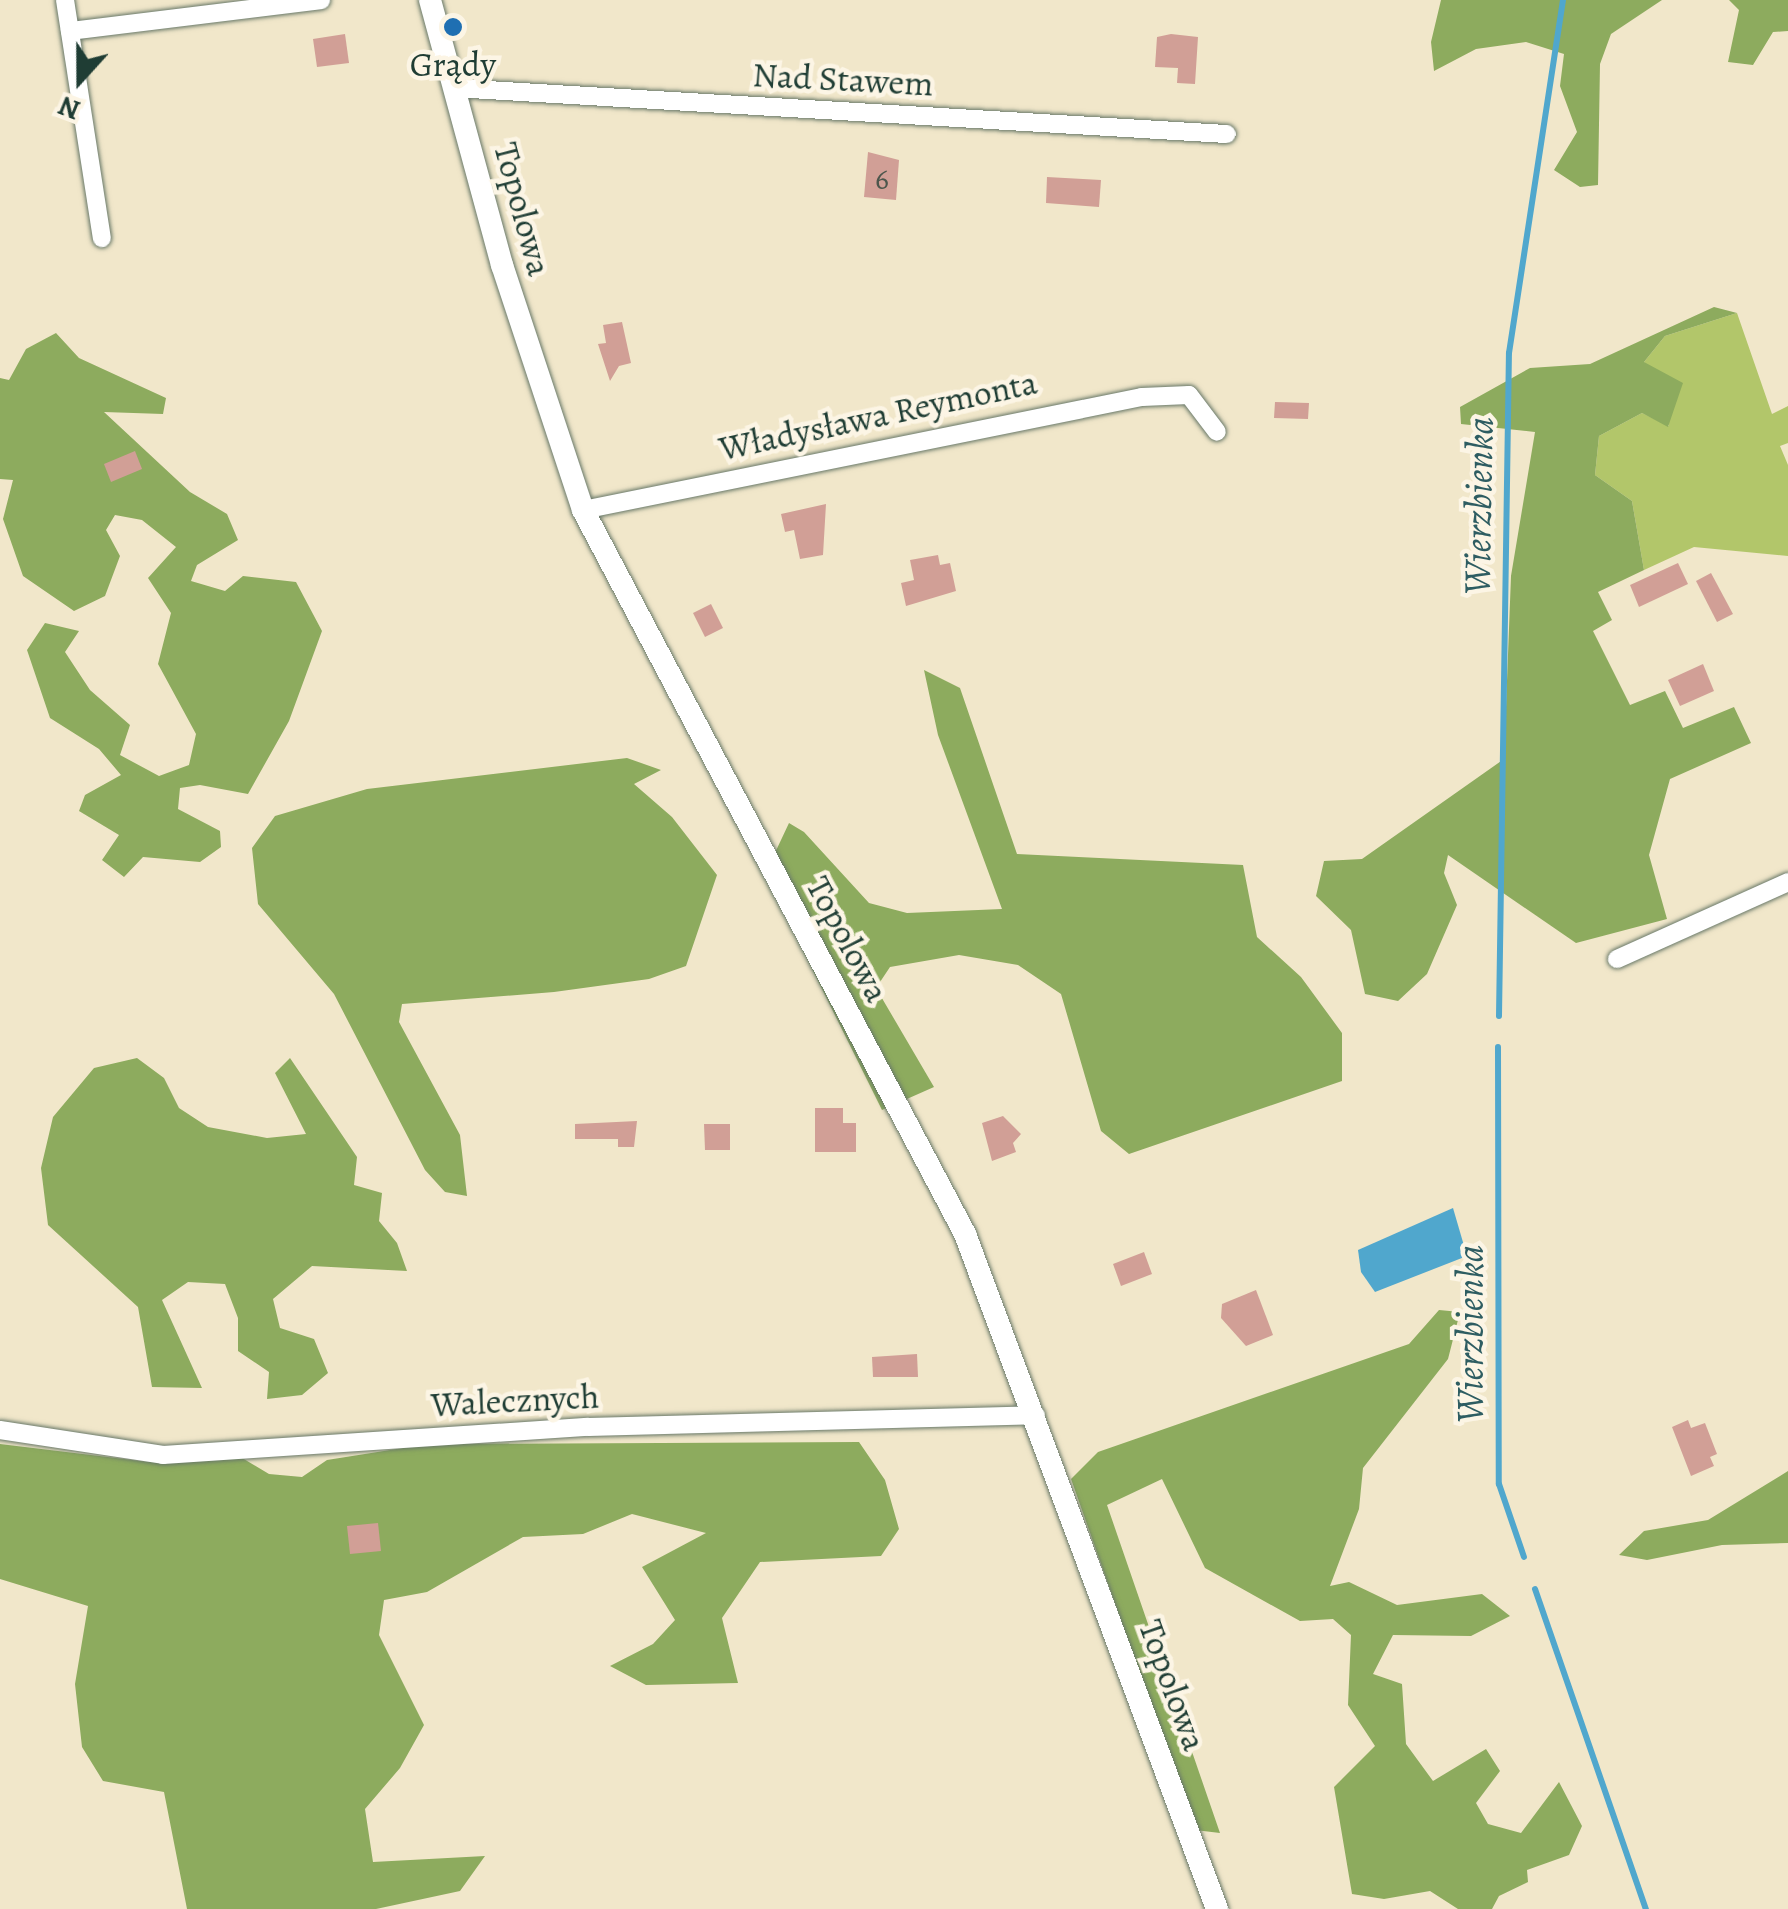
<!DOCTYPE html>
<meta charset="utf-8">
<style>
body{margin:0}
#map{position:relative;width:1788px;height:1909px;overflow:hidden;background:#f1e7ca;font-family:Alegreya,serif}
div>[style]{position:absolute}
.green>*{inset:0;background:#b2c66a}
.forest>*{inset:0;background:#8dab5e}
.water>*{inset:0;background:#50a7cd}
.stream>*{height:6px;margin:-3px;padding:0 3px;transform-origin:3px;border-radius:3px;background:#50a7cd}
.building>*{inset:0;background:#d19f96}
.roads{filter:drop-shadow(0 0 2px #687868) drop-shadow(0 0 2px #687868)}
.minor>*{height:18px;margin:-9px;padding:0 9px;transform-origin:9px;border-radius:9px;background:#fff}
.tertiary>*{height:22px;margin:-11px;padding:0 11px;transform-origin:11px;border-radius:11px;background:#fff}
.dots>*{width:28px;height:28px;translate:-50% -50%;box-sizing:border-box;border:5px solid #fcf5e5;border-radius:50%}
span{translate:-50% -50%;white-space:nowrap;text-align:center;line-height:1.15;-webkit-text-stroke:9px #fcf5e5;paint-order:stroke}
.number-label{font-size:30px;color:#4c564c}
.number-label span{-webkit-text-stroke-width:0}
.poi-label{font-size:35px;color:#1f3d34}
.street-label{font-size:35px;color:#1f3d34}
.water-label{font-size:38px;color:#2e5d62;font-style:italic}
.north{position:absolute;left:30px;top:30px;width:100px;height:100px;-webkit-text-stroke:8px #fcf5e5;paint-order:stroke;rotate:201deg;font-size:28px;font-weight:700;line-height:40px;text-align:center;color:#1f3d34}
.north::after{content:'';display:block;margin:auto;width:35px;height:45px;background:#1f3d34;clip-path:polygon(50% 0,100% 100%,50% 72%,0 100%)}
</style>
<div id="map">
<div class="green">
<i style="clip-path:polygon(1737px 313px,1772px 414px,1788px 406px,1788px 443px,1780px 446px,1788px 465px,1788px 556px,1694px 547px,1644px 570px,1632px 501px,1595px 475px,1599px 436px,1642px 413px,1669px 426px,1644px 362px,1665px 336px)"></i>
</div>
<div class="forest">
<i style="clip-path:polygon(1441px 0,1662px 0,1611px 34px,1600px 64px,1598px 185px,1580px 187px,1554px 170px,1577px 132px,1560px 86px,1564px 54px,1526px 42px,1476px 49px,1434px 71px,1431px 42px)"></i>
<i style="clip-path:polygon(1729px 0,1788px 0,1788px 31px,1773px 32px,1753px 65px,1728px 62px,1739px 10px)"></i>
<i style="clip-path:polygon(1714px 307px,1737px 313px,1665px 336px,1644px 362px,1683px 383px,1668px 427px,1642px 413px,1599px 436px,1595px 475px,1632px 501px,1644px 570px,1598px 592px,1612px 620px,1593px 631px,1630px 705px,1665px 691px,1683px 728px,1734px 707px,1751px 743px,1670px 779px,1649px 855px,1667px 919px,1576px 943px,1448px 855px,1444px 873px,1457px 905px,1427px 974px,1398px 1001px,1365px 994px,1351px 930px,1316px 896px,1324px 861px,1362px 859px,1504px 759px,1511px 576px,1535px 432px,1461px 424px,1460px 407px,1530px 368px,1590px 364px)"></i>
<i style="clip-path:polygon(56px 333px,79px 358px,166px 398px,163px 414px,104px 412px,190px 492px,227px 514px,238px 540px,197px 565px,191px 581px,225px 591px,243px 576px,296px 582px,322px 631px,289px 721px,248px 794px,200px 785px,180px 788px,178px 809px,220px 831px,221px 847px,200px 862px,143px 857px,124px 877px,102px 860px,119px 835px,79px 811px,85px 795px,121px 775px,99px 749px,50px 718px,27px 650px,45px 623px,79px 631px,65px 652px,90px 690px,130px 725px,120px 755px,159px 776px,189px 765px,196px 734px,158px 664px,171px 613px,148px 578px,176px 547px,142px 520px,115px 515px,106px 530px,120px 556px,105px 596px,74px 611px,23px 576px,3px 519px,13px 480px,0 479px,0 378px,9px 380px,26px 349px)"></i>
<i style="clip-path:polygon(924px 670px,960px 688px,1017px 854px,1243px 865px,1257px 937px,1301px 977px,1342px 1033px,1342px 1081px,1129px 1154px,1101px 1131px,1061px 994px,1018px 965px,959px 955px,890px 967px,876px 988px,934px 1087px,882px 1110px,765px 874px,789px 823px,804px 832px,869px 903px,907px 913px,1002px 909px,938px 735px)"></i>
<i style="clip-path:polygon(627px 758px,661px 770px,634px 784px,672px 817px,717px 875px,686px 966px,649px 979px,554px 992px,402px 1004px,399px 1022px,460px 1135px,467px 1196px,445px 1192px,425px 1170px,334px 994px,258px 904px,252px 848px,275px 816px,367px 789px)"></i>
<i style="clip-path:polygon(137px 1058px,164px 1078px,179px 1108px,208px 1127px,267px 1138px,306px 1134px,275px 1073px,290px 1058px,357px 1157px,354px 1185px,382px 1193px,379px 1221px,397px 1243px,407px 1271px,312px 1266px,273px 1299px,280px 1328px,314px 1339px,328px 1373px,302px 1395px,267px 1399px,269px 1372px,238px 1351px,238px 1318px,225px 1284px,188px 1282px,162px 1300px,202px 1388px,152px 1387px,138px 1307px,48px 1225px,41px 1168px,53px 1117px,94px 1068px)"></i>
<i style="clip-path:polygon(1439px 1310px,1460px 1312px,1448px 1359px,1363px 1468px,1359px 1509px,1330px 1586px,1349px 1582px,1397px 1605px,1482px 1594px,1510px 1616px,1471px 1636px,1393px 1635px,1373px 1674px,1402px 1684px,1406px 1744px,1433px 1781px,1486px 1749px,1500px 1771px,1476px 1803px,1488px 1824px,1521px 1833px,1559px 1782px,1582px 1826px,1569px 1855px,1527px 1870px,1528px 1882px,1499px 1896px,1492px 1909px,1458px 1909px,1430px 1891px,1384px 1899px,1352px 1894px,1334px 1787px,1375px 1746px,1348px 1705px,1351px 1635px,1333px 1619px,1300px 1621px,1205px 1568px,1162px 1479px,1107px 1505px,1220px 1833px,1195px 1830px,1071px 1479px,1098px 1452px,1409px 1344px)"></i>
<i style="clip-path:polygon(859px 1442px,885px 1480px,899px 1529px,881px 1556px,760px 1562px,722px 1618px,738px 1683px,646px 1685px,610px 1666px,653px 1644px,675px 1620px,642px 1567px,706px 1533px,632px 1514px,583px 1534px,523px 1537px,427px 1592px,384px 1600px,379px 1635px,424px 1725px,400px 1768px,365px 1809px,373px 1862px,485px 1856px,460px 1891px,376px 1909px,187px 1909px,164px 1792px,103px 1781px,82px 1747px,75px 1684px,88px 1606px,0 1579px,0 1444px,149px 1462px,232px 1452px,269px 1474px,302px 1477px,327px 1460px,428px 1444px)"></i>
<i style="clip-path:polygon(1788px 1471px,1788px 1543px,1722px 1545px,1647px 1560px,1619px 1555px,1644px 1531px,1708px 1520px)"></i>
</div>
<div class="water">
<i style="clip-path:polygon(1453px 1208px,1467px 1256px,1375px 1292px,1361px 1272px,1358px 1250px)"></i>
</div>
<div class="stream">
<i style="left:1499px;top:1016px;width:663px;rotate:-89.14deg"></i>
<i style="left:1509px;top:353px;width:357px;rotate:-81.3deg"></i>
<i style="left:1498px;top:1047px;width:437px;rotate:89.9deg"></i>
<i style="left:1499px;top:1484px;width:77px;rotate:71.1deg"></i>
<i style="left:1535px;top:1589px;width:339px;rotate:70.9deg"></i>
</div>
<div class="building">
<i style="clip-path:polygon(345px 34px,349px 63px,317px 67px,313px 39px)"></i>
<i style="clip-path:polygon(1171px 34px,1198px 37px,1195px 84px,1177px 83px,1178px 68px,1155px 67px,1157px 37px)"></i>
<i style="clip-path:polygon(868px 152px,899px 160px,896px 200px,864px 197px)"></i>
<i style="clip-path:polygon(1047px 177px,1101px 180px,1099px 207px,1046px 203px)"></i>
<i style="clip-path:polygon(622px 322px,631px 363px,619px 366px,610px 381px,598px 344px,606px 343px,603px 325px)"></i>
<i style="clip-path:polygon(1275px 402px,1309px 403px,1308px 419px,1274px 418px)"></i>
<i style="clip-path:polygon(135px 451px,142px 469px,111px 482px,104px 464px)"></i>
<i style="clip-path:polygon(826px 504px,823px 555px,800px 559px,794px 530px,785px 532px,781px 514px)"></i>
<i style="clip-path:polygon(938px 555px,940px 565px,950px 563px,956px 591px,906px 606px,901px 583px,914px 580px,910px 560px)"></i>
<i style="clip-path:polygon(1678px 563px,1688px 584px,1639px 607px,1630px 585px)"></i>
<i style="clip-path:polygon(1711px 573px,1733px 614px,1717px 622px,1696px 581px)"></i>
<i style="clip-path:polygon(711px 604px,723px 628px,705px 637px,693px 613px)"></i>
<i style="clip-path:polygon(1703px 664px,1714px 691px,1680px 706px,1668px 680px)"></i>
<i style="clip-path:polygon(815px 1108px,843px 1108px,843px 1123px,856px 1123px,856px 1152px,815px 1152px)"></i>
<i style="clip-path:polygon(1003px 1116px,1021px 1134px,1013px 1143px,1016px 1152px,992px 1161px,982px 1123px)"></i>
<i style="clip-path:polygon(637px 1121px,634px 1147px,618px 1147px,618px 1139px,575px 1139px,575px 1124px)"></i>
<i style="clip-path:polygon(704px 1124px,730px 1124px,730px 1150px,705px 1150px)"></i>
<i style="clip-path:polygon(1144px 1252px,1152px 1274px,1121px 1286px,1113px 1264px)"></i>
<i style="clip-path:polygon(1256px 1290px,1273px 1335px,1246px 1346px,1221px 1318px,1222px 1304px)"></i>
<i style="clip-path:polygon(917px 1354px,918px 1377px,873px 1377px,872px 1357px)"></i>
<i style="clip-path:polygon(1688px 1420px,1691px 1428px,1705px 1423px,1717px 1454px,1710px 1457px,1714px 1466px,1691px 1476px,1672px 1427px)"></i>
<i style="clip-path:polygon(378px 1523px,381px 1551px,350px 1554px,347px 1526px)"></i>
</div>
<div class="roads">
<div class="minor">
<i style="left:65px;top:0;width:241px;rotate:81.2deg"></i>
<i style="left:70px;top:31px;width:253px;rotate:-7deg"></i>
<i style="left:454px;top:88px;width:774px;rotate:3.41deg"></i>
<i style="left:583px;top:510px;width:570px;rotate:-11.43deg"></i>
<i style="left:1142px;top:397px;width:47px;rotate:-2.4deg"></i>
<i style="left:1189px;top:395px;width:46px;rotate:52.9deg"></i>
<i style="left:1617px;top:959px;width:188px;rotate:-24.2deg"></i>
<i style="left:0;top:1430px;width:165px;rotate:8.7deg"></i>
<i style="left:163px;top:1455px;width:426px;rotate:-3.8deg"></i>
<i style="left:588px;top:1427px;width:448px;rotate:-1.5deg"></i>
</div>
<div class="tertiary">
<i style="left:430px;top:0;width:275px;rotate:74.8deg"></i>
<i style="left:502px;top:265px;width:258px;rotate:71.7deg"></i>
<i style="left:583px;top:510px;width:819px;rotate:62.18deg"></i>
<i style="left:965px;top:1234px;width:721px;rotate:69.53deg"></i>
</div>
</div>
<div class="dots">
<i style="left:453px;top:27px;background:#1f6fb2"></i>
</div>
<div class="number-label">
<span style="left:882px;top:179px">6</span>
</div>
<div class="poi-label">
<span style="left:453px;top:64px">Grądy</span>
</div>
<div class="street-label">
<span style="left:843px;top:79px;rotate:3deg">Nad Stawem</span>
<span style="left:523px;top:209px;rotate:75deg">Topolowa</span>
<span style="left:878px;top:415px;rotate:-12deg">Władysława Reymonta</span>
<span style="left:848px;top:939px;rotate:62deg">Topolowa</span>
<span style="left:515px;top:1400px;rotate:-3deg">Walecznych</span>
<span style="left:1173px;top:1685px;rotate:70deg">Topolowa</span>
</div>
<div class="water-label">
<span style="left:1479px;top:506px;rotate:-89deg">Wierzbienka</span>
<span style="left:1471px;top:1334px;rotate:-90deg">Wierzbienka</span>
</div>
<div class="north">N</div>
</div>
